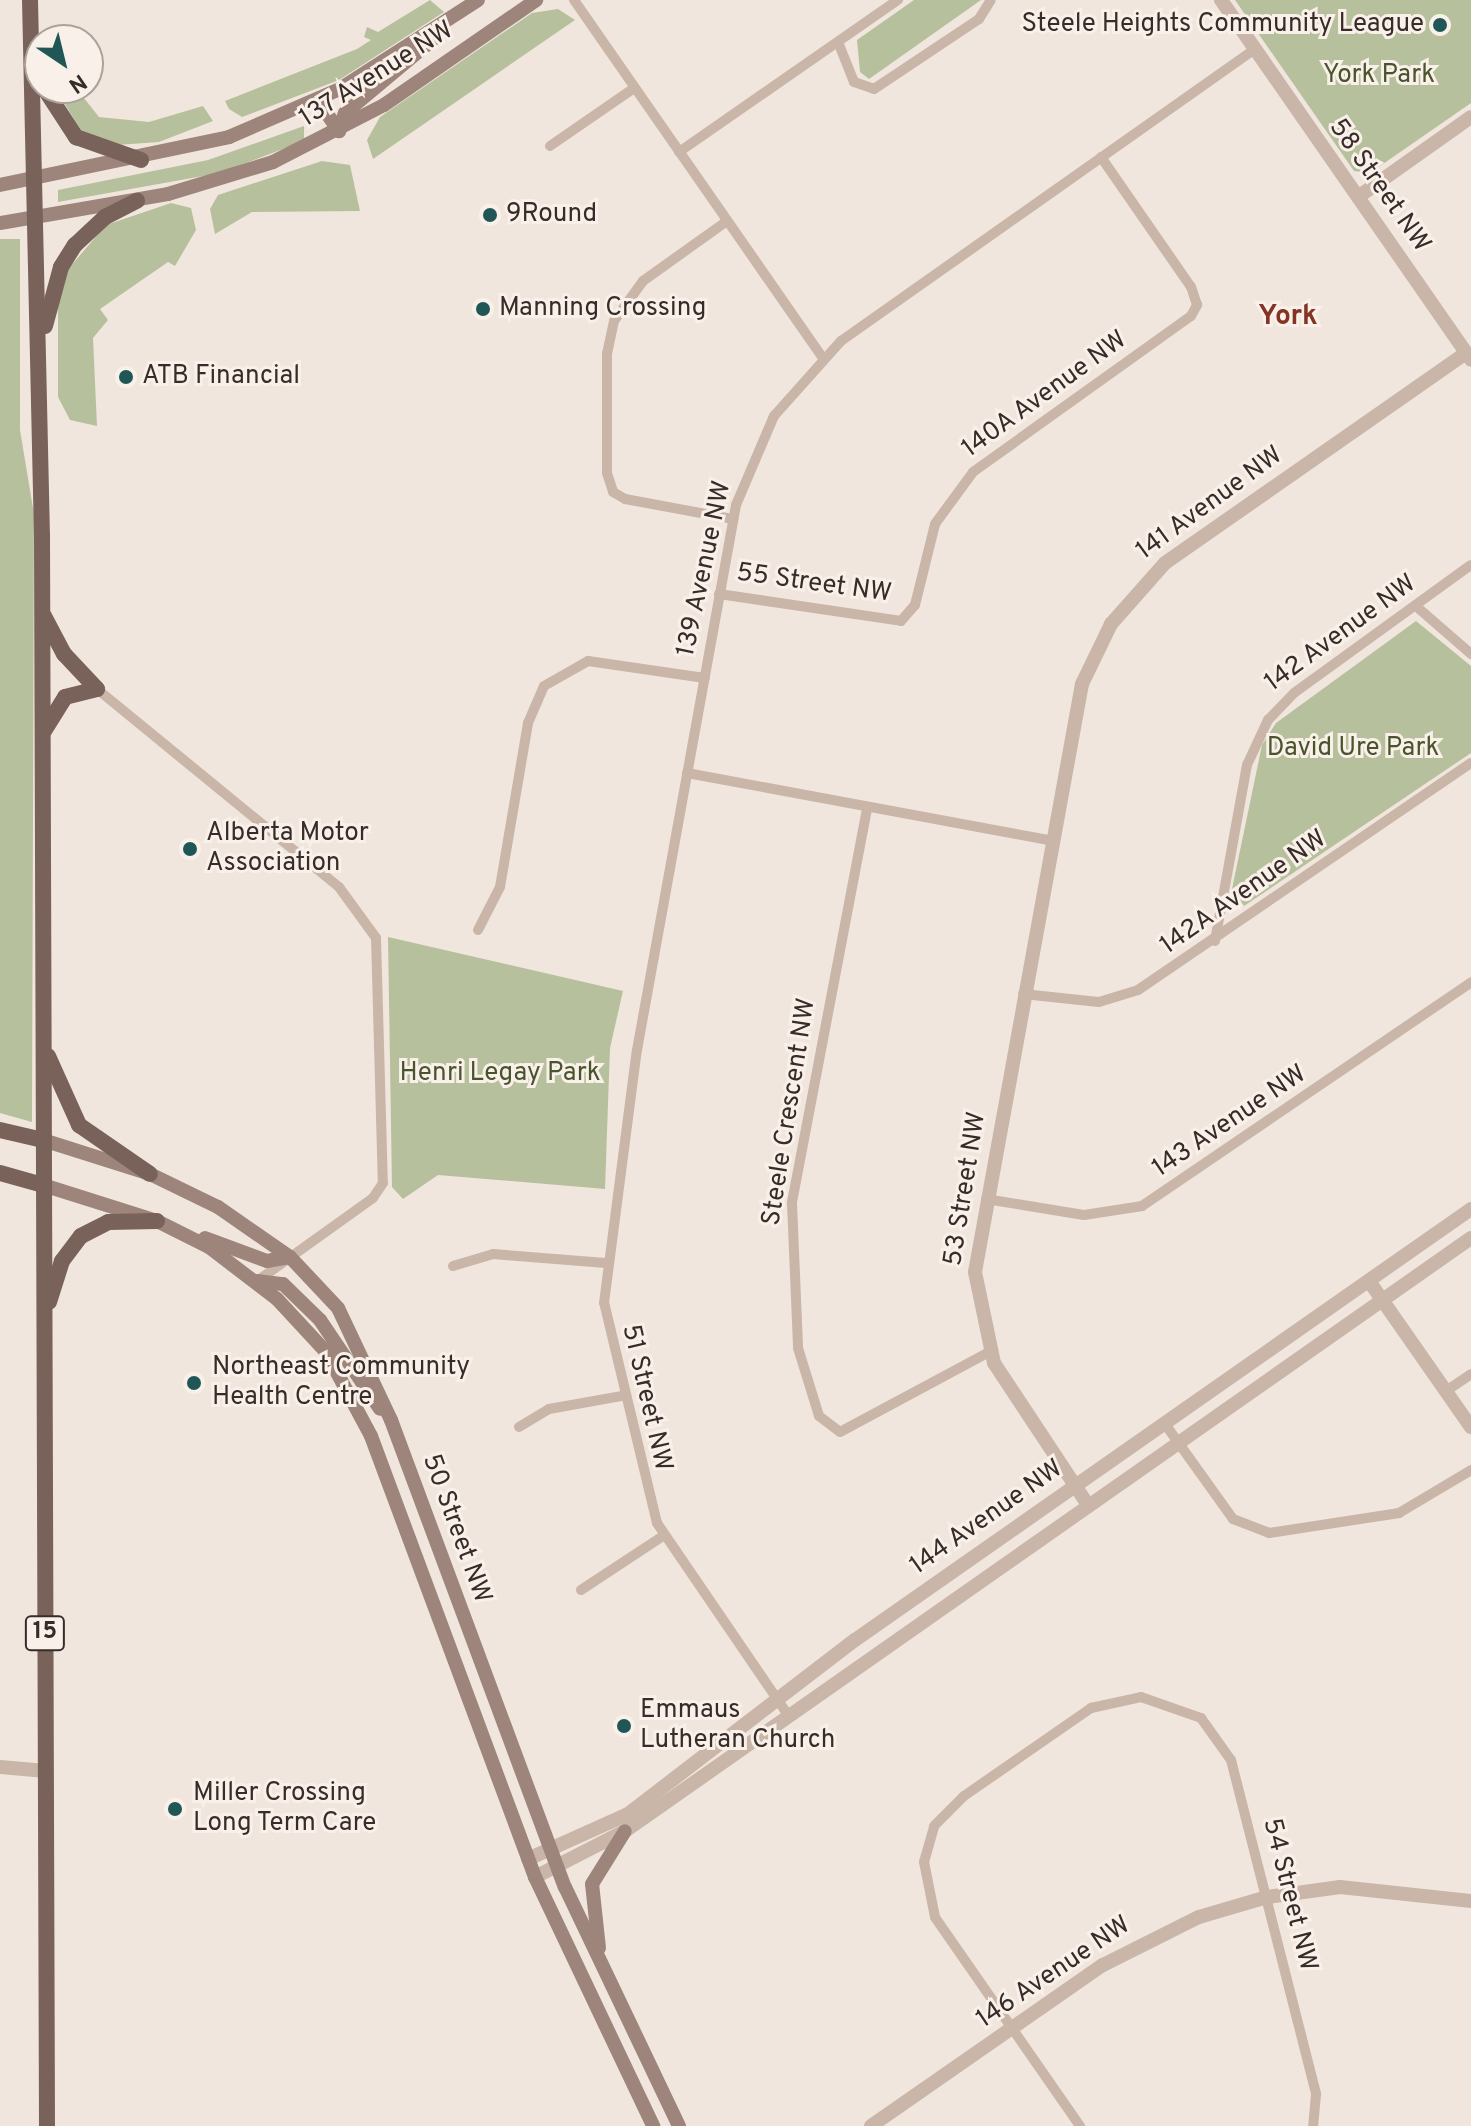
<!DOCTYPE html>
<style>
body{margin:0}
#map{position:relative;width:1471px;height:2126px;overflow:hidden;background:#f1e6dd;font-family:Overpass,sans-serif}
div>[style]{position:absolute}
.green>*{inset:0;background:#b7c09d}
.minor>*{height:10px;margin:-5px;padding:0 5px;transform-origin:5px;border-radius:5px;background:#c9b6a9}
.tertiary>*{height:14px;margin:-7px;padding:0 7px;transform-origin:7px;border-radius:7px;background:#c9b6a9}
.secondary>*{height:14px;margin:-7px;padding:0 7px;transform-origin:7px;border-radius:7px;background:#9d857b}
.primary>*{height:16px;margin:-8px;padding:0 8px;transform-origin:8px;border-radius:8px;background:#78625a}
.dots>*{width:22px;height:22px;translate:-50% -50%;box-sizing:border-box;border:4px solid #f9f1e9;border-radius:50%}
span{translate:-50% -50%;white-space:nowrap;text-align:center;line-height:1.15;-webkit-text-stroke:6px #f9f1e9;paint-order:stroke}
.shield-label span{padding:2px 6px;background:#f9f1e9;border:2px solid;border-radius:6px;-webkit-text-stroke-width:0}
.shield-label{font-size:24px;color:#372c29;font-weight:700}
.poi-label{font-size:26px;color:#372c29}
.right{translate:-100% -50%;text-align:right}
.left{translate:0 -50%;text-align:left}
.street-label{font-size:26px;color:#372c29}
.park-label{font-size:26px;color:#49542d}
.neighbourhood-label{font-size:28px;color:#833425;font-weight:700}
.north{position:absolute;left:24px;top:24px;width:80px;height:80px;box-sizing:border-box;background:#f9f1e9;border:2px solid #aba29c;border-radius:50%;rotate:145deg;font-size:22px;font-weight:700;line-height:32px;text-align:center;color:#372c29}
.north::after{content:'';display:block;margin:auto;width:28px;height:36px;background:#205756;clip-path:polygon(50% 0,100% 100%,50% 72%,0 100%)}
</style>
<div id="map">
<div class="green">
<i style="clip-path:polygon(430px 0,444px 12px,339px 80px,242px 117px,229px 109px,225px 101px,357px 49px,371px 40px,364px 37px,367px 27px,378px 32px)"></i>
<i style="clip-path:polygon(914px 0,981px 0,869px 79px,860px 72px,857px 40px)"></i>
<i style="clip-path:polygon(1235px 0,1471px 0,1471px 103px,1370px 173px,1354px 171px)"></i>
<i style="clip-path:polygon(558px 9px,575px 20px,373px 159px,367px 140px,380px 117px,532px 13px)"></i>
<i style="clip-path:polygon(55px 88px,76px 88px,99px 117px,149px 122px,203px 106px,213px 121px,159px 142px,117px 145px,84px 135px)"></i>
<i style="clip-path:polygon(304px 126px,304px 141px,220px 173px,58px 202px,58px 190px,208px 160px)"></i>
<i style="clip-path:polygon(322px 161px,350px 165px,360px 211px,252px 212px,215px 234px,210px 209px,218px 195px)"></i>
<i style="clip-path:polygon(171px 203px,191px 208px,196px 230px,175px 266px,168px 262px,100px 309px,108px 320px,93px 338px,97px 426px,70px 420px,58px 397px,58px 305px,69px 268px,106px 225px)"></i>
<i style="clip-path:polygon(0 239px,20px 239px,20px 430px,34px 514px,32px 1122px,0 1113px)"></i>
<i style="clip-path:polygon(1416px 621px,1471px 666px,1471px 753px,1244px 906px,1232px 889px,1262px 745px,1276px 723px)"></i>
<i style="clip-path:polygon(388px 937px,623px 991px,610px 1048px,605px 1189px,438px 1175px,403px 1199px,392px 1187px)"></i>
</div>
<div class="minor">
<i style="left:574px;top:0;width:436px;rotate:55.2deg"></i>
<i style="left:838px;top:42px;width:43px;rotate:68.2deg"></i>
<i style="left:854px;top:82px;width:21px;rotate:19deg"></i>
<i style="left:874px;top:89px;width:126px;rotate:-33.7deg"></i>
<i style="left:979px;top:19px;width:22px;rotate:-58deg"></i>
<i style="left:550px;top:146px;width:102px;rotate:-34.6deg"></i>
<i style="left:679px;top:152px;width:267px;rotate:-34.8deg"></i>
<i style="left:727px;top:221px;width:103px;rotate:144.5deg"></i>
<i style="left:643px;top:281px;width:49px;rotate:125.9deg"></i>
<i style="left:614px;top:321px;width:33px;rotate:102deg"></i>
<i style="left:607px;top:353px;width:120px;rotate:90deg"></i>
<i style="left:607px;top:473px;width:20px;rotate:72deg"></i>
<i style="left:613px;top:492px;width:14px;rotate:30deg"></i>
<i style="left:625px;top:499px;width:110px;rotate:10.5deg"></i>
<i style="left:719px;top:594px;width:184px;rotate:8.4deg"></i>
<i style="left:901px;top:621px;width:21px;rotate:-49deg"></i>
<i style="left:915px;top:605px;width:83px;rotate:-76.1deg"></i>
<i style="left:935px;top:524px;width:64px;rotate:-53.8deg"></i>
<i style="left:973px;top:472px;width:268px;rotate:-35.6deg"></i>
<i style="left:1191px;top:316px;width:13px;rotate:-61deg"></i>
<i style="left:1197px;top:305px;width:19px;rotate:-108deg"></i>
<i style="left:1191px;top:287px;width:158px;rotate:-124.7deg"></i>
<i style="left:1417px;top:607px;width:72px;rotate:41deg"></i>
<i style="left:97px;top:689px;width:313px;rotate:39.3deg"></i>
<i style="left:339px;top:887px;width:63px;rotate:54deg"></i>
<i style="left:376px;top:938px;width:245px;rotate:88.4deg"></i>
<i style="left:383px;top:1183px;width:18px;rotate:124deg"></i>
<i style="left:373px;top:1198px;width:143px;rotate:144.4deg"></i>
<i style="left:687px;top:773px;width:369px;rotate:10.5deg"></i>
<i style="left:867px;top:809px;width:401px;rotate:100.8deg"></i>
<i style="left:792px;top:1203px;width:145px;rotate:87.6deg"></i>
<i style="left:798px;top:1348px;width:71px;rotate:72.8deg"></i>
<i style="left:819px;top:1416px;width:26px;rotate:37deg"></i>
<i style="left:840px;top:1432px;width:169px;rotate:-28.2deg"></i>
<i style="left:478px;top:930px;width:48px;rotate:-62.9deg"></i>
<i style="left:500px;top:887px;width:166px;rotate:-80.3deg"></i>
<i style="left:528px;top:723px;width:40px;rotate:-66.6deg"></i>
<i style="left:544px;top:686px;width:51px;rotate:-29.6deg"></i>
<i style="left:588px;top:661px;width:118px;rotate:8.3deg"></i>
<i style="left:1215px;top:941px;width:179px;rotate:-79.7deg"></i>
<i style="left:1247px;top:765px;width:50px;rotate:-65deg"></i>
<i style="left:1268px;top:720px;width:37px;rotate:-46deg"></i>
<i style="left:1294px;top:693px;width:218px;rotate:-35.9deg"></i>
<i style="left:1023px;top:994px;width:76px;rotate:6deg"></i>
<i style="left:1099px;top:1002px;width:41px;rotate:-17.1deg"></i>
<i style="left:1138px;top:990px;width:403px;rotate:-34.3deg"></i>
<i style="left:986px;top:1199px;width:99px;rotate:9.3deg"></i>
<i style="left:1084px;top:1215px;width:59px;rotate:-8.8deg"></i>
<i style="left:1142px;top:1206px;width:398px;rotate:-34.2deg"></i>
<i style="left:453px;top:1266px;width:42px;rotate:-16.7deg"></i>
<i style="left:493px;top:1254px;width:113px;rotate:4.6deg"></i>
<i style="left:1446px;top:1391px;width:30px;rotate:-34deg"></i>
<i style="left:1165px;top:1424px;width:117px;rotate:54.4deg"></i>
<i style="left:1233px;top:1519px;width:39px;rotate:21deg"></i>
<i style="left:1269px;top:1533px;width:132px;rotate:-8.7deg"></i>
<i style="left:1399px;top:1513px;width:84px;rotate:-30.8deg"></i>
<i style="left:519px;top:1427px;width:35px;rotate:-31deg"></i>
<i style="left:549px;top:1409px;width:73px;rotate:-10.2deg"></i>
<i style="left:581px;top:1590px;width:98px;rotate:-33.4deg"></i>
<i style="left:788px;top:1715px;width:232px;rotate:-124.3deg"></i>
<i style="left:657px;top:1523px;width:226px;rotate:-103.5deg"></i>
<i style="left:604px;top:1303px;width:255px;rotate:-82.6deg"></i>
<i style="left:637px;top:1050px;width:554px;rotate:-79.7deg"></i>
<i style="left:736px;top:505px;width:97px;rotate:-66.9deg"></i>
<i style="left:774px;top:416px;width:101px;rotate:-48.2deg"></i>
<i style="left:841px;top:341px;width:507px;rotate:-35.2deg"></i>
<i style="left:1080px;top:2126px;width:254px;rotate:-124.8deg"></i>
<i style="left:935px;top:1917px;width:56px;rotate:-101.3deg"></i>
<i style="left:924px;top:1862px;width:37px;rotate:-74deg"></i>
<i style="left:934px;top:1826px;width:42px;rotate:-45deg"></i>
<i style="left:964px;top:1796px;width:155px;rotate:-34.7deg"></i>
<i style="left:1091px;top:1708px;width:51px;rotate:-12.4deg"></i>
<i style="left:1141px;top:1697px;width:64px;rotate:19.3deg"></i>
<i style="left:1201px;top:1718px;width:52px;rotate:54.5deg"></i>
<i style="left:1231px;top:1760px;width:345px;rotate:75.7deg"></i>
<i style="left:1316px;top:2094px;width:32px;rotate:95deg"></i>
</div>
<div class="tertiary">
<i style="left:1221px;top:0;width:438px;rotate:55.2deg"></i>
<i style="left:1358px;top:197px;width:138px;rotate:-35.3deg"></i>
<i style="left:1369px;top:1281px;width:178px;rotate:55.1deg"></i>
<i style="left:1088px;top:1505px;width:170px;rotate:-123.5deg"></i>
<i style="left:994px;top:1363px;width:93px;rotate:-101.8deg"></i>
<i style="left:975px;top:1272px;width:598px;rotate:-79.69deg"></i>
<i style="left:1082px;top:684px;width:67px;rotate:-64.2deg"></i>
<i style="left:1111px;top:624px;width:81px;rotate:-48.5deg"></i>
<i style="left:1165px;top:563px;width:367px;rotate:-34.9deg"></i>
<i style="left:0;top:1767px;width:46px;rotate:5deg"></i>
<i style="left:528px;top:1859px;width:110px;rotate:-24.2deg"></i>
<i style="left:628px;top:1814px;width:286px;rotate:-37.5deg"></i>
<i style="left:855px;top:1640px;width:752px;rotate:-34.98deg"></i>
<i style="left:535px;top:1877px;width:101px;rotate:-27.1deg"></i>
<i style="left:625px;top:1831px;width:1033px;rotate:-35.03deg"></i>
<i style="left:871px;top:2126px;width:282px;rotate:-34.8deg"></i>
<i style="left:1103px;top:1965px;width:107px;rotate:-26.6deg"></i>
<i style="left:1199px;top:1917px;width:71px;rotate:-16.4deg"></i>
<i style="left:1267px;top:1897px;width:74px;rotate:-7.8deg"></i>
<i style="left:1340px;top:1887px;width:132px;rotate:6.1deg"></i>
</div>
<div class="secondary">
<i style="left:318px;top:101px;width:37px;rotate:55deg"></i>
<i style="left:339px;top:131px;width:19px;rotate:-72deg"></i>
<i style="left:345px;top:113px;width:119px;rotate:-39.9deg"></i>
<i style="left:0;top:185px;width:234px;rotate:-11.8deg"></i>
<i style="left:229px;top:137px;width:121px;rotate:-23.4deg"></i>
<i style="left:340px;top:89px;width:164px;rotate:-32.8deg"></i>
<i style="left:0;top:223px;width:170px;rotate:-9.8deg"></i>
<i style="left:168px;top:194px;width:110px;rotate:-16.9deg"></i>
<i style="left:273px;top:162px;width:125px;rotate:-27.2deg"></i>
<i style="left:384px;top:105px;width:185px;rotate:-34.6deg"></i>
<i style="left:43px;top:1140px;width:112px;rotate:17.6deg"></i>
<i style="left:150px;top:1174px;width:76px;rotate:25.9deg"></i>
<i style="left:218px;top:1207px;width:88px;rotate:34.8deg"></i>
<i style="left:290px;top:1257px;width:70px;rotate:46.7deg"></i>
<i style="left:338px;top:1308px;width:124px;rotate:64.7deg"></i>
<i style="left:391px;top:1420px;width:498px;rotate:69.6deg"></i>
<i style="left:565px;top:1887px;width:265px;rotate:64.5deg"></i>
<i style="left:43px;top:1185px;width:120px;rotate:17.5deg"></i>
<i style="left:157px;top:1221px;width:58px;rotate:26.6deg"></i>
<i style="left:209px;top:1247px;width:86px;rotate:37.4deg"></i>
<i style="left:277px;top:1299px;width:72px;rotate:47.2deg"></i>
<i style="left:326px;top:1352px;width:95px;rotate:61.8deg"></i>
<i style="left:371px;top:1436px;width:471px;rotate:69.6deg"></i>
<i style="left:535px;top:1877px;width:276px;rotate:64.6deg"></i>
<i style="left:205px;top:1238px;width:66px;rotate:20.4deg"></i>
<i style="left:267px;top:1261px;width:23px;rotate:-10deg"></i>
<i style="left:257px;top:1281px;width:26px;rotate:7deg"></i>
<i style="left:283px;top:1284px;width:52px;rotate:44.2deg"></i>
<i style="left:320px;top:1320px;width:107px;rotate:56deg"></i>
<i style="left:599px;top:1948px;width:64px;rotate:-96.2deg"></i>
<i style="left:592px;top:1884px;width:62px;rotate:-58.1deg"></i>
</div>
<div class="primary">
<i style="left:30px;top:0;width:536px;rotate:88.72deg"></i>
<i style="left:42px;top:536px;width:1590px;rotate:89.82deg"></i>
<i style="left:44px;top:88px;width:59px;rotate:56.9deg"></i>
<i style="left:76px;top:137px;width:69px;rotate:19.5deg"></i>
<i style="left:45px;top:326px;width:61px;rotate:-74.8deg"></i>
<i style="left:61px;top:267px;width:26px;rotate:-58deg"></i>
<i style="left:75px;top:245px;width:41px;rotate:-43deg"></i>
<i style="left:105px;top:217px;width:36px;rotate:-27deg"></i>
<i style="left:44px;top:731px;width:40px;rotate:-58deg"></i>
<i style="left:65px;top:697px;width:33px;rotate:-14deg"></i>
<i style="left:97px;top:689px;width:48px;rotate:-133.3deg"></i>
<i style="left:64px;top:654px;width:43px;rotate:-117.8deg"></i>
<i style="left:48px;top:1056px;width:76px;rotate:65.8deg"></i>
<i style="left:79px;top:1125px;width:86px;rotate:34.6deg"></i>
<i style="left:0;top:1130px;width:44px;rotate:13.1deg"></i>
<i style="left:0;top:1173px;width:45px;rotate:15.6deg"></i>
<i style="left:49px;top:1302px;width:43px;rotate:-72.4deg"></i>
<i style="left:62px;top:1261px;width:31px;rotate:-53deg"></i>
<i style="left:81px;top:1236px;width:30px;rotate:-27deg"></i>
<i style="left:108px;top:1222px;width:49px;rotate:-1.2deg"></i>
</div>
<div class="dots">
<i style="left:1440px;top:25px;background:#205756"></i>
<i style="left:490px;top:215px;background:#205756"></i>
<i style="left:483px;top:309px;background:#205756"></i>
<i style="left:126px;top:377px;background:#205756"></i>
<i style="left:190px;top:849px;background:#205756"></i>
<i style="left:194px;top:1383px;background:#205756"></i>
<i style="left:624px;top:1726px;background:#205756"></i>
<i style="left:175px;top:1809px;background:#205756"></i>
</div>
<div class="shield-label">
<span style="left:45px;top:1633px">15</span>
</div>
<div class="poi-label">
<span class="right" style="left:1424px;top:25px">Steele Heights Community League</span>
<span class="left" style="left:506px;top:215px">9Round</span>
<span class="left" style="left:499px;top:309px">Manning Crossing</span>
<span class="left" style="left:142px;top:377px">ATB Financial</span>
<span class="left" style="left:206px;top:849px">Alberta Motor<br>Association</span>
<span class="left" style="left:212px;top:1383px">Northeast Community<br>Health Centre</span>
<span class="left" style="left:640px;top:1726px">Emmaus<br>Lutheran Church</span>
<span class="left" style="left:193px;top:1809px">Miller Crossing<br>Long Term Care</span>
</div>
<div class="street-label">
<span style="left:377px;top:75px;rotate:-32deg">137 Avenue NW</span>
<span style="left:1379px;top:186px;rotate:55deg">58 Street NW</span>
<span style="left:1045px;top:395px;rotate:-36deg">140A Avenue NW</span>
<span style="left:1210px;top:504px;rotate:-36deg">141 Avenue NW</span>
<span style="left:705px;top:569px;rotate:-78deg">139 Avenue NW</span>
<span style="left:814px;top:584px;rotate:8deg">55 Street NW</span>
<span style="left:1341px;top:634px;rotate:-36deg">142 Avenue NW</span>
<span style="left:1244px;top:893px;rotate:-35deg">142A Avenue NW</span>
<span style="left:790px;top:1112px;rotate:-81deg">Steele Crescent NW</span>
<span style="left:1230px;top:1122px;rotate:-34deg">143 Avenue NW</span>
<span style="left:966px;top:1189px;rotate:-81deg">53 Street NW</span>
<span style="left:646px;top:1398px;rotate:77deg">51 Street NW</span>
<span style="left:987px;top:1518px;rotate:-35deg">144 Avenue NW</span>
<span style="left:456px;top:1529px;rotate:70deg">50 Street NW</span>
<span style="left:1289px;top:1895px;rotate:76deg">54 Street NW</span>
<span style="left:1054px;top:1973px;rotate:-34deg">146 Avenue NW</span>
</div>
<div class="park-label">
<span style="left:1379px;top:76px">York Park</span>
<span style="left:1353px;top:749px">David Ure Park</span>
<span style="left:500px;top:1074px">Henri Legay Park</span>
</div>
<div class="neighbourhood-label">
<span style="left:1288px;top:317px">York</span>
</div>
<div class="north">N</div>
</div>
